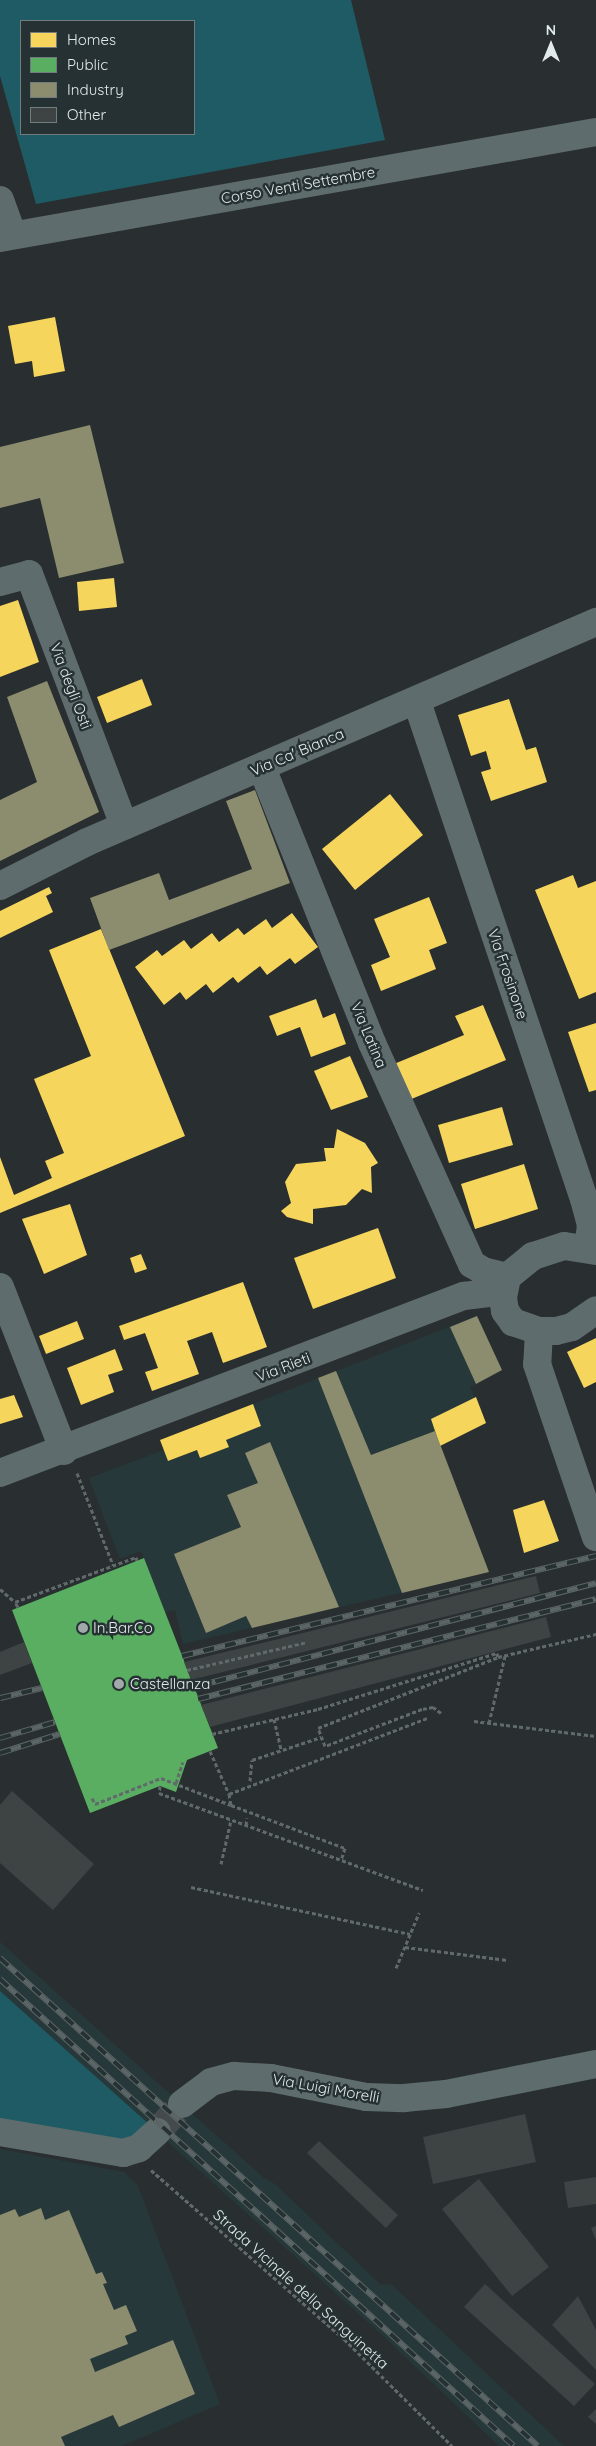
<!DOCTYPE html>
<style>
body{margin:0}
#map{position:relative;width:596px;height:2446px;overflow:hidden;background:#292f30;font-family:Quicksand,sans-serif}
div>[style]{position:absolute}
.built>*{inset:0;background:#26383a}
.green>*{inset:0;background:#1f5b64}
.homes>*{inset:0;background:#f6d55c}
.public>*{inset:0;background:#5aae61}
.industry>*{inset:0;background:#8c8c6e}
.building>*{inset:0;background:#3e4344}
.minor-tunnel>*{height:28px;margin-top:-14px;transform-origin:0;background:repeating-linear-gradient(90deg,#454b4c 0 28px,transparent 0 42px)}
.path>*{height:3px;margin-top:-1.5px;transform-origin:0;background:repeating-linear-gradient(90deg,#606a6b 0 4px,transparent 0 6.5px)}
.minor>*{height:28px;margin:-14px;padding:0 14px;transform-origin:14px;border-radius:14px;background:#5f6c6e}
.rail>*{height:5.5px;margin-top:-2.75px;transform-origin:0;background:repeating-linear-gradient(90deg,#263133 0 11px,#5c6566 0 22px);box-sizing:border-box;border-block:1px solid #5c6566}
.dots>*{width:14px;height:14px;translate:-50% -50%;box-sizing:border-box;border:2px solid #263133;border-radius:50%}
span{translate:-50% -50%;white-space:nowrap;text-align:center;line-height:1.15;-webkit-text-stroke:5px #263133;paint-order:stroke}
.street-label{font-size:15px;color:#e3eaeb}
.poi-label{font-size:15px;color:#e3eaeb}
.left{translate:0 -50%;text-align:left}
.legend{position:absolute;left:20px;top:20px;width:175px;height:115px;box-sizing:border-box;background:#263133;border:1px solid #727b7d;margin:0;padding:6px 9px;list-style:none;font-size:15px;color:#e3eaeb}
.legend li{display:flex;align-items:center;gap:10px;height:25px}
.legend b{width:25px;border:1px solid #727b7d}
.north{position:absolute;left:526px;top:20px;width:50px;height:50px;-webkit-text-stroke:4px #263133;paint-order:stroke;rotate:0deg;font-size:14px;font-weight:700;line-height:20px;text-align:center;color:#e3eaeb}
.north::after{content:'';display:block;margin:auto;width:18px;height:22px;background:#e3eaeb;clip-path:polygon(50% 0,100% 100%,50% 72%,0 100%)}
</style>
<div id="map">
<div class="built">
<i style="clip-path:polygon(477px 1316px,502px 1370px,470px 1387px,486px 1423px,440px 1446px,489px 1572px,183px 1644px,175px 1610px,165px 1612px,141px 1551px,120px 1559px,89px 1478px,164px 1450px,169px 1461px,226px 1440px,253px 1404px)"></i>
<i style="clip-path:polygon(0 1942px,264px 2178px,275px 2184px,381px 2285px,391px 2284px,564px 2446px,499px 2446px,380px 2333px,0 1991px)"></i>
<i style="clip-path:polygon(0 2149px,124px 2172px,138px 2186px,220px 2404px,122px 2446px,0 2446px)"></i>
</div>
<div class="green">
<i style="clip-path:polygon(evenodd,0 0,351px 0,385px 140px,36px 204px,0 76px,0 0,21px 21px,194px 21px,194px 134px,21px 134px,21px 21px)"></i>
<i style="clip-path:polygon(0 1991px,19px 2008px,150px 2125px,121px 2144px,0 2121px)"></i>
</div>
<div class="homes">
<i style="clip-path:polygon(55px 317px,65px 371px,34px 377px,32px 361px,15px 364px,8px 326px)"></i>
<i style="clip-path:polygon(114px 578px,117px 607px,79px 611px,77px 582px)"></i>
<i style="clip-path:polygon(18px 600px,39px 662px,0 677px,0 606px)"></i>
<i style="clip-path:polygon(142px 679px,152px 705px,107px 723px,97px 697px)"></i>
<i style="clip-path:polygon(509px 699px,526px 750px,536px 747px,547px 782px,491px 801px,481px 772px,491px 769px,486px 751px,471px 756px,458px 715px)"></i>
<i style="clip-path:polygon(390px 794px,423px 835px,355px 890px,322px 849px)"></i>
<i style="clip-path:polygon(573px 875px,578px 888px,596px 881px,596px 992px,579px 999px,535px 890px)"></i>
<i style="clip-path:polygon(49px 887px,52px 893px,46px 896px,53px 912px,0 938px,0 911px)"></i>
<i style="clip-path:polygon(429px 897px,447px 943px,429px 950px,436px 969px,381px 991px,371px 965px,390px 957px,374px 919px)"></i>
<i style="clip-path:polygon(292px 913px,318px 947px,295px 964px,290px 958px,267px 975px,260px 966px,238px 983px,233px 977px,213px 993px,206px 984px,186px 1000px,180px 992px,164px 1005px,135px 967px,157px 950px,162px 956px,184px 940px,191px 949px,212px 933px,219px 942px,238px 928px,244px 935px,266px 919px,272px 928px)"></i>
<i style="clip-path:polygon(101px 929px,185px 1136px,0 1213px,0 1157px,14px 1195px,52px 1178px,45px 1161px,64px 1153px,34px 1079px,91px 1056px,49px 950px)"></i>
<i style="clip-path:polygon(316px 999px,323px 1018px,335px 1013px,346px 1044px,311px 1057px,300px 1027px,277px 1036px,269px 1016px)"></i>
<i style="clip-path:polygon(483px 1005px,506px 1060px,409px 1100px,394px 1064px,464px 1035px,455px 1016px)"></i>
<i style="clip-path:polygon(596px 1023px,596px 1090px,589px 1092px,568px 1032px)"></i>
<i style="clip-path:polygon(350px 1056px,368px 1097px,331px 1110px,314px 1071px)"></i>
<i style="clip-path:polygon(502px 1107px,513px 1145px,449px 1163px,438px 1125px)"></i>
<i style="clip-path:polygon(337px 1129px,365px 1143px,378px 1163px,371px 1167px,372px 1193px,362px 1189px,346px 1205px,313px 1209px,313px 1224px,287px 1217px,281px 1211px,291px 1203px,285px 1182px,296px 1164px,326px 1161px,324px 1148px,334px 1148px)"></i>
<i style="clip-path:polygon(524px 1164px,538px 1209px,475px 1229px,461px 1184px)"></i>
<i style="clip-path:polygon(70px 1204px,87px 1255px,44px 1274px,22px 1219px)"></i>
<i style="clip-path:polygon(378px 1228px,396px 1278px,313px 1309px,294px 1258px)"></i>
<i style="clip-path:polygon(141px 1254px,147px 1269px,135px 1273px,130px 1258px)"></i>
<i style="clip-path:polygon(243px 1282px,267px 1347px,223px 1363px,212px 1332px,187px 1341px,199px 1374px,152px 1391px,145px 1372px,158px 1368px,145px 1333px,124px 1340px,119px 1326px)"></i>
<i style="clip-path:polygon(77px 1321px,84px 1339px,46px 1354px,39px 1336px)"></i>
<i style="clip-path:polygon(596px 1338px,596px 1382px,584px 1388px,567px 1352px)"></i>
<i style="clip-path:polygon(115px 1349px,123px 1370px,108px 1375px,114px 1392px,81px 1405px,67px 1368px)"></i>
<i style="clip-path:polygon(14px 1395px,23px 1417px,0 1424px,0 1399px)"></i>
<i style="clip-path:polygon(476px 1397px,486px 1423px,440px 1446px,431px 1419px)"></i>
<i style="clip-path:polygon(253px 1404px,261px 1426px,226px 1440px,229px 1447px,200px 1458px,197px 1450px,168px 1461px,160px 1440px)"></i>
<i style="clip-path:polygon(544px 1500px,559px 1541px,524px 1553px,513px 1510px)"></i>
</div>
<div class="public">
<i style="clip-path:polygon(144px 1558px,218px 1748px,187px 1760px,176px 1792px,160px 1786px,90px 1813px,12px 1610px)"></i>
</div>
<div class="industry">
<i style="clip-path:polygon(90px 425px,124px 563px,59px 578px,40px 498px,0 508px,0 447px)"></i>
<i style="clip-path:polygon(47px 681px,99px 812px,0 861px,0 800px,37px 782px,7px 697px)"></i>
<i style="clip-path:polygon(255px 790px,290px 883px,109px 950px,90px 898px,159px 873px,169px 900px,252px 869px,226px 801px)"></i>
<i style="clip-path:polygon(477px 1316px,502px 1370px,476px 1384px,450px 1327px)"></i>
<i style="clip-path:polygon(336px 1371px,371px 1455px,435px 1431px,489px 1572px,402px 1593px,318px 1378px)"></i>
<i style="clip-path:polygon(270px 1442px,339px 1607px,252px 1628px,246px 1616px,206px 1633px,174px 1554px,241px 1527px,227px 1495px,258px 1483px,245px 1453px)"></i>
<i style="clip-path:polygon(41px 2208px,45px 2220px,69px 2210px,96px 2274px,102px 2272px,107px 2283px,103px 2284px,114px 2310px,126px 2305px,137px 2331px,125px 2336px,128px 2344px,90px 2359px,95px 2372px,173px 2340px,195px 2394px,119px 2427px,113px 2415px,61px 2437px,65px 2446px,0 2446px,0 2215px,15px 2209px,19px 2217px)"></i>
</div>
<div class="building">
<i style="clip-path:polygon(536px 1576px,540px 1593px,191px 1680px,184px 1662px)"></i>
<i style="clip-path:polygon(546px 1617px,551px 1637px,210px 1727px,201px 1705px)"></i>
<i style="clip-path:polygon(24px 1642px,32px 1663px,0 1675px,0 1652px)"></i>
<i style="clip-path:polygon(12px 1791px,94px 1864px,53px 1910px,0 1863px,0 1805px)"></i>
<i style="clip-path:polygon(525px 2114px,536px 2162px,433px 2184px,423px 2137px)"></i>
<i style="clip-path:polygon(319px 2141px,398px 2215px,386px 2228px,307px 2153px)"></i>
<i style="clip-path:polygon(596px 2177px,596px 2204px,568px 2208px,564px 2182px)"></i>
<i style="clip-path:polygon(479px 2179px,549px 2267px,512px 2296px,442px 2209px)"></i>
<i style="clip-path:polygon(596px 2226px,596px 2240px,591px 2228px)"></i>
<i style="clip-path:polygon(485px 2284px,595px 2384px,574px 2406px,464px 2307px)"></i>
<i style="clip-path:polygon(578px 2296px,596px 2330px,596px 2370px,552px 2325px)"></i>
<i style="clip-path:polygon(596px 2409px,596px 2424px,588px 2417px)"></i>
</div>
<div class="minor-tunnel">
<i style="left:157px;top:2132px;width:38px;rotate:-48deg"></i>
</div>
<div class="path">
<i style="left:77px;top:1473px;width:99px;rotate:68.6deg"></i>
<i style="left:0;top:1589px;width:20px;rotate:41deg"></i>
<i style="left:18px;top:1607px;width:6px;rotate:-121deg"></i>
<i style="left:15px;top:1602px;width:129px;rotate:-20.4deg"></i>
<i style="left:136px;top:1557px;width:4px;rotate:76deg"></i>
<i style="left:187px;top:1670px;width:123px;rotate:-13.1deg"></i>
<i style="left:441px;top:1713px;width:10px;rotate:-143deg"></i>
<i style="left:433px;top:1707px;width:11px;rotate:170deg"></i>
<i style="left:422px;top:1709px;width:104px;rotate:159.1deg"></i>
<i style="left:325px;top:1746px;width:19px;rotate:-111deg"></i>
<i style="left:318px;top:1728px;width:193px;rotate:-21.5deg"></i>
<i style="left:498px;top:1657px;width:101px;rotate:-13.2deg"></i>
<i style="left:274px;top:1719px;width:32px;rotate:77deg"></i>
<i style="left:474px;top:1721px;width:123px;rotate:7deg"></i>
<i style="left:489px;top:1723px;width:69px;rotate:-76.6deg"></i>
<i style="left:212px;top:1734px;width:109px;rotate:-13.3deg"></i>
<i style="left:318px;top:1709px;width:188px;rotate:-17.4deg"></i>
<i style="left:497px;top:1653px;width:4px;rotate:76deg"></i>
<i style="left:210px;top:1751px;width:47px;rotate:66.2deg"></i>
<i style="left:229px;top:1794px;width:212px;rotate:-21deg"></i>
<i style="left:250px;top:1781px;width:21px;rotate:-85deg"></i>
<i style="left:252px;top:1760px;width:73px;rotate:-18.4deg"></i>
<i style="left:176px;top:1783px;width:22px;rotate:-72deg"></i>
<i style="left:160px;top:1786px;width:7px;rotate:98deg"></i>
<i style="left:159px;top:1793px;width:281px;rotate:20.2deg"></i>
<i style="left:229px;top:1794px;width:11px;rotate:80deg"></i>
<i style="left:231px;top:1805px;width:122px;rotate:20.7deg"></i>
<i style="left:345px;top:1848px;width:13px;rotate:108deg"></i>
<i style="left:92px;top:1798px;width:7px;rotate:63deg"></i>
<i style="left:95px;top:1804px;width:71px;rotate:-21.5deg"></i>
<i style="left:161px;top:1778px;width:75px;rotate:21.1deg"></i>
<i style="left:246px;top:1825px;width:7px;rotate:-82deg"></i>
<i style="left:221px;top:1864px;width:45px;rotate:-77.2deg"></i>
<i style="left:191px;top:1887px;width:224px;rotate:12.1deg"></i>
<i style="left:405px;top:1947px;width:103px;rotate:7.3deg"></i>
<i style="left:396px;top:1968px;width:60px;rotate:-67.3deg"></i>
<i style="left:151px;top:2170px;width:257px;rotate:41.2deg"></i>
<i style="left:344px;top:2339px;width:152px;rotate:44.7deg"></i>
</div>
<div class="minor">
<i style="left:0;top:200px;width:37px;rotate:70deg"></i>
<i style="left:0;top:238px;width:605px;rotate:-10.08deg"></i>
<i style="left:0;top:582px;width:30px;rotate:-15deg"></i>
<i style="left:29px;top:574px;width:269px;rotate:69.3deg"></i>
<i style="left:417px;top:702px;width:524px;rotate:71.43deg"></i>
<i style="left:584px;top:1199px;width:27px;rotate:75deg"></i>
<i style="left:591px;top:1225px;width:23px;rotate:97deg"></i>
<i style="left:262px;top:768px;width:296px;rotate:68.2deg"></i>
<i style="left:372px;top:1043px;width:243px;rotate:65.7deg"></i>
<i style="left:472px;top:1264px;width:13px;rotate:32deg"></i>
<i style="left:483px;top:1271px;width:25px;rotate:14deg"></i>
<i style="left:0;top:886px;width:97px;rotate:-26.8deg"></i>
<i style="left:87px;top:842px;width:555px;rotate:-23.37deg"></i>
<i style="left:596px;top:1251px;width:32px;rotate:-171deg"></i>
<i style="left:564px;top:1246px;width:33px;rotate:162deg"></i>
<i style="left:533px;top:1256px;width:33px;rotate:141deg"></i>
<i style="left:507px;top:1277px;width:21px;rotate:101deg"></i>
<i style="left:503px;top:1298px;width:13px;rotate:81deg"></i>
<i style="left:505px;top:1311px;width:14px;rotate:54deg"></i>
<i style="left:513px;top:1322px;width:28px;rotate:19deg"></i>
<i style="left:539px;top:1331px;width:17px"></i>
<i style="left:556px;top:1331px;width:16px;rotate:-14deg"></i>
<i style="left:572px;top:1327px;width:29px;rotate:-35deg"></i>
<i style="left:0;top:1287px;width:176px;rotate:68.7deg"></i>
<i style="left:539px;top:1331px;width:33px;rotate:93deg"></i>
<i style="left:537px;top:1364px;width:183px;rotate:71.2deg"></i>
<i style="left:0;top:1473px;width:497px;rotate:-20.9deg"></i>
<i style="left:464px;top:1296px;width:39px;rotate:-7deg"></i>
<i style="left:182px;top:2104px;width:36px;rotate:-37deg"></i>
<i style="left:211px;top:2082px;width:24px;rotate:-15deg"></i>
<i style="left:234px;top:2076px;width:37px;rotate:3deg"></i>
<i style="left:271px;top:2078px;width:97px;rotate:11.3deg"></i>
<i style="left:366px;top:2097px;width:38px;rotate:2deg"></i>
<i style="left:404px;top:2098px;width:42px;rotate:-5.4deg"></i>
<i style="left:446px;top:2094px;width:153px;rotate:-11.3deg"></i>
<i style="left:0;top:2132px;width:125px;rotate:9.7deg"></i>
<i style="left:123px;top:2153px;width:17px;rotate:-17deg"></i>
<i style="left:139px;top:2148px;width:24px;rotate:-42deg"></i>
</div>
<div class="rail">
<i style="left:182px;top:1656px;width:426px;rotate:-13.6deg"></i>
<i style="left:194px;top:1687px;width:415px;rotate:-14.5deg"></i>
<i style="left:0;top:1698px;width:43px;rotate:-13.4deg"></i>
<i style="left:198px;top:1699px;width:410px;rotate:-14.1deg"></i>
<i style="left:0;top:1738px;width:57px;rotate:-16.2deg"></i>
<i style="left:0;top:1753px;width:63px;rotate:-17.6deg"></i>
<i style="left:0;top:1958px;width:726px;rotate:42.21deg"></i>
<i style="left:0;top:1979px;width:694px;rotate:42.26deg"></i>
</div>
<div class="dots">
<i style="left:83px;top:1628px;background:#a2a9aa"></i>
<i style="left:119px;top:1684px;background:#a2a9aa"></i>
</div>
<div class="street-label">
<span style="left:298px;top:185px;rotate:-10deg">Corso Venti Settembre</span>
<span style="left:71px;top:686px;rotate:69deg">Via degli Osti</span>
<span style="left:297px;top:752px;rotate:-23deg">Via Ca' Bianca</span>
<span style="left:508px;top:974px;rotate:71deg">Via Frosinone</span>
<span style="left:369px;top:1035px;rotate:67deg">Via Latina</span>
<span style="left:283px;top:1367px;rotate:-21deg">Via Rieti</span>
<span style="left:326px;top:2088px;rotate:10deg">Via Luigi Morelli</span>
<span style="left:301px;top:2289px;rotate:42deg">Strada Vicinale della Sanguinetta</span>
</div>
<div class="poi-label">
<span class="left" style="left:93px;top:1628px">In.Bar.Co</span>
<span class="left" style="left:130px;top:1684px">Castellanza</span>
</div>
<ul class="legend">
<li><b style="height:14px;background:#f6d55c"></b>Homes</li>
<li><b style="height:14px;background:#5aae61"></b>Public</li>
<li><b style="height:14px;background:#8c8c6e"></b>Industry</li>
<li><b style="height:14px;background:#3e4344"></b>Other</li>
</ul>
<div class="north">N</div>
</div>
